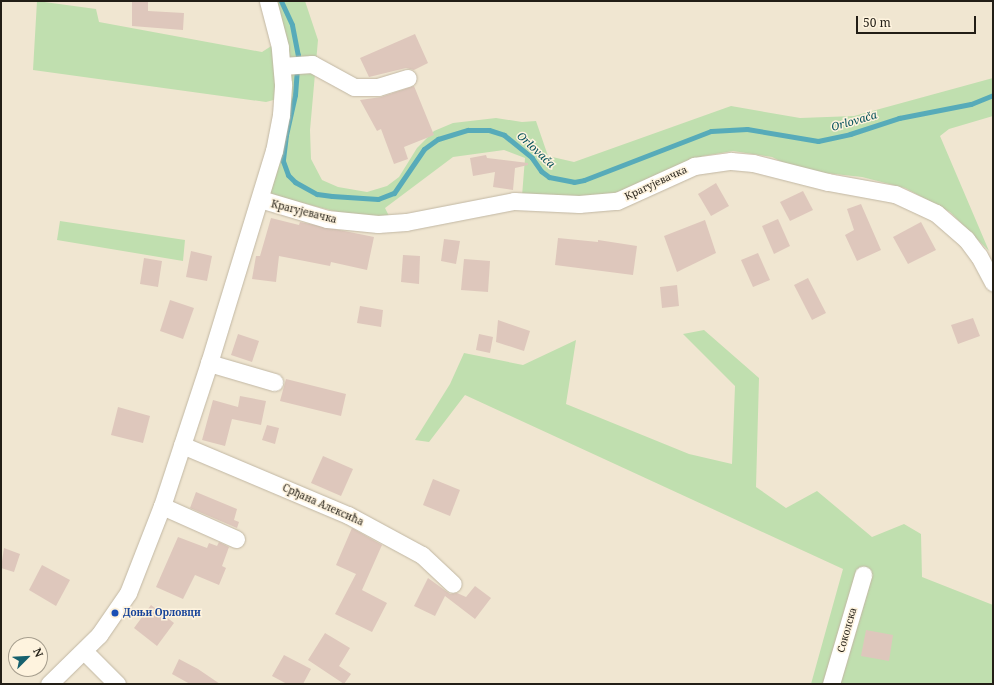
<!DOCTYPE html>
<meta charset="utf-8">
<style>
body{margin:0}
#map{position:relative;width:994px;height:685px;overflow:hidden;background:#f0e6d1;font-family:"Noto Serif",serif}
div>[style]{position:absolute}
.green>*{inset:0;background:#c0dfaf}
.stream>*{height:5px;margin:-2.5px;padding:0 2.5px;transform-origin:2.5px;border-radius:2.5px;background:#57abb9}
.building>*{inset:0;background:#dec7bc}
.roads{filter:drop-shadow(0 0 1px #c1b7a3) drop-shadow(0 0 1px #c1b7a3)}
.minor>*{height:17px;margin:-8.5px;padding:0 8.5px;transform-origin:8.5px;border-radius:8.5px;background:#fff}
.dots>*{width:11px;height:11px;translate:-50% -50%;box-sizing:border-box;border:2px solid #fef3de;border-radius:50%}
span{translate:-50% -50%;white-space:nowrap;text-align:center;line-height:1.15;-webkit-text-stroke:3px #fef3de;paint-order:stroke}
.street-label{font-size:10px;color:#221e16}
.transit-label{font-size:10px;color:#164399;font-weight:700}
.left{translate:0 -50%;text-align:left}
.water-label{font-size:11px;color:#004f59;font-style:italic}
.frame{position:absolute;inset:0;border:2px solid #221e16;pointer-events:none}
.north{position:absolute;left:8px;top:637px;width:40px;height:40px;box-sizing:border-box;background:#fef3de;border:1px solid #a69e8e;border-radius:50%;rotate:66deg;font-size:11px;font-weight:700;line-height:16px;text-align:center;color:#221e16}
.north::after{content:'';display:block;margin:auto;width:14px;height:18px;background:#17616e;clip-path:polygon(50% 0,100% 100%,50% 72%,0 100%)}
.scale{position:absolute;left:856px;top:16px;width:120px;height:18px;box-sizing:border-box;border:2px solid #221e16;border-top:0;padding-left:5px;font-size:12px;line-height:14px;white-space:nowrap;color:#221e16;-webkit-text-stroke:3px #fef3de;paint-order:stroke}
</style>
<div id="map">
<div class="green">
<i style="clip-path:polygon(37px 1px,96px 9px,99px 22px,262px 52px,279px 41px,269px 1px,305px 1px,318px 40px,310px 130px,311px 159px,322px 180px,338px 187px,367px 192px,387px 186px,399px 177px,417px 148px,434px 131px,453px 123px,496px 118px,522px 122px,536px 121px,548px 156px,574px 162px,731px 106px,800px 118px,854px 116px,993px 78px,993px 116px,949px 129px,940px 136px,989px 251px,950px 212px,905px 188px,862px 177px,798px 170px,772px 157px,733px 151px,703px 156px,647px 183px,592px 200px,522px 196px,525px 158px,504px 150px,453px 157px,385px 208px,390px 218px,365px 219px,260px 192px,281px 98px,266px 102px,33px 70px)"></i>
<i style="clip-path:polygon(60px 221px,185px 240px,183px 261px,57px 240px)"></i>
<i style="clip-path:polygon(704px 330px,759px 378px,756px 487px,786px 508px,817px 491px,872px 537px,904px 524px,921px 534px,922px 577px,993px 605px,993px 684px,811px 684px,843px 569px,465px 395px,429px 442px,415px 440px,450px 384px,464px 353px,523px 365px,576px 340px,566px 404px,689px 454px,732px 464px,735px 386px,683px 334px)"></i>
</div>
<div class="stream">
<i style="left:281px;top:1px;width:26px;rotate:65deg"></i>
<i style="left:292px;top:25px;width:31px;rotate:79deg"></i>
<i style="left:298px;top:55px;width:40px;rotate:94.3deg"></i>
<i style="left:295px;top:95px;width:41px;rotate:102.7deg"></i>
<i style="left:286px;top:135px;width:26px;rotate:97deg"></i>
<i style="left:283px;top:161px;width:15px;rotate:70deg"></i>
<i style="left:288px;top:175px;width:10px;rotate:45deg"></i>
<i style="left:295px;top:182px;width:25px;rotate:29deg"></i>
<i style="left:317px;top:194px;width:15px;rotate:8deg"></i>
<i style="left:332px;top:196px;width:46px;rotate:3.7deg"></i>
<i style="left:378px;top:199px;width:17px;rotate:-21deg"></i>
<i style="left:394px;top:193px;width:53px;rotate:-55.7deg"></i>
<i style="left:424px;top:149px;width:17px;rotate:-36deg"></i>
<i style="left:438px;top:139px;width:31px;rotate:-17deg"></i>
<i style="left:468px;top:130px;width:21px"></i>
<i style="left:489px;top:130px;width:16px;rotate:18deg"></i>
<i style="left:504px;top:135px;width:36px;rotate:39deg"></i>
<i style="left:532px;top:158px;width:16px;rotate:55deg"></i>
<i style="left:541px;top:171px;width:10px;rotate:37deg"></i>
<i style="left:549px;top:177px;width:25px;rotate:11deg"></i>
<i style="left:574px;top:182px;width:10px;rotate:-11deg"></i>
<i style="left:584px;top:180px;width:136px;rotate:-21.1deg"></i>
<i style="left:711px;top:131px;width:36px;rotate:-3deg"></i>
<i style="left:747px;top:129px;width:72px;rotate:9.6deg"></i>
<i style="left:818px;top:141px;width:33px;rotate:-12deg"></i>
<i style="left:850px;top:134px;width:52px;rotate:-18.1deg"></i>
<i style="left:899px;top:118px;width:73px;rotate:-11deg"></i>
<i style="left:971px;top:104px;width:24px;rotate:-22deg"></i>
</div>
<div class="building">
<i style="clip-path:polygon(132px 1px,148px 1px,148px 11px,184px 13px,183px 30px,132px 26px)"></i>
<i style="clip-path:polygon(415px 34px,428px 63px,414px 70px,406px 68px,369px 77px,360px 58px)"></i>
<i style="clip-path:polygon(414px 86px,434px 135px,404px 147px,408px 159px,394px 164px,381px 129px,377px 131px,360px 100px,381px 97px)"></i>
<i style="clip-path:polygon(486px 155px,487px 158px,528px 163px,528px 165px,515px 168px,513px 190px,493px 187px,495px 172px,473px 176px,470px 158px)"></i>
<i style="clip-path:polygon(716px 183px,729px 206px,711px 216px,698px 194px)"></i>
<i style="clip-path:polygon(803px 191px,813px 210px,790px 221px,780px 202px)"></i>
<i style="clip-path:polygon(861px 204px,881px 250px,857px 261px,845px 235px,854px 230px,847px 209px)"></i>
<i style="clip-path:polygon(271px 218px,299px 225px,300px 222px,374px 237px,367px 270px,331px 262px,330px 266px,279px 256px,276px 282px,252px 279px,256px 256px,260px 256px)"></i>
<i style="clip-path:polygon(778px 219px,790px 246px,774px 254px,762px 226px)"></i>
<i style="clip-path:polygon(705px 220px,716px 253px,677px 272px,664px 236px)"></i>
<i style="clip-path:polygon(921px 222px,936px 250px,908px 264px,893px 237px)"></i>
<i style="clip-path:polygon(558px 238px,598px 242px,598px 240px,637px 246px,633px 275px,555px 265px)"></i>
<i style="clip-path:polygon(444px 239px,460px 241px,456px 264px,441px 261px)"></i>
<i style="clip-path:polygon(191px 251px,212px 256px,207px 281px,186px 277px)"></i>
<i style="clip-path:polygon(758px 253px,770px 280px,753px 287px,741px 260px)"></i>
<i style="clip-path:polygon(403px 255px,420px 256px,419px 284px,401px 282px)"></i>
<i style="clip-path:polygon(144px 258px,162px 261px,158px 287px,140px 284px)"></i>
<i style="clip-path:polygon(464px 259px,490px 261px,488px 292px,461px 290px)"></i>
<i style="clip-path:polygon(808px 278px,826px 313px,812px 320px,794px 285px)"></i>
<i style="clip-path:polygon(677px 285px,679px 306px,662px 308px,660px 287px)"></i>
<i style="clip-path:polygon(170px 300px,194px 308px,183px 339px,160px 331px)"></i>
<i style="clip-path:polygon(360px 306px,383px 310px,381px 327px,357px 323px)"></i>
<i style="clip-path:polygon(973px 318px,980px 336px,958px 344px,951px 325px)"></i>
<i style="clip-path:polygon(498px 320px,530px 331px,524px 351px,496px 342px)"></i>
<i style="clip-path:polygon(238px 334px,259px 341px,252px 362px,231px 355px)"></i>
<i style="clip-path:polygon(479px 334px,493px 337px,490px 353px,476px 350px)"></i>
<i style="clip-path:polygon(286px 379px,346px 394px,341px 416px,280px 401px)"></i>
<i style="clip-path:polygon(240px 396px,266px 401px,261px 425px,232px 419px,225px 446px,202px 440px,213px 400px,238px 407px)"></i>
<i style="clip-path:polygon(118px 407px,150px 416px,143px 443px,111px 435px)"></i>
<i style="clip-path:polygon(267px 425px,279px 428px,275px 444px,262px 440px)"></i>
<i style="clip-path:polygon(323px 456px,353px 469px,341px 496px,311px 483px)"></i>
<i style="clip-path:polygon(433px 479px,460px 490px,450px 516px,423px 505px)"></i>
<i style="clip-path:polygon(196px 492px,237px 509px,234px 520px,239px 522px,237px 528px,190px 508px)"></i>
<i style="clip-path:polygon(352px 528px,382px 545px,362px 590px,387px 603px,372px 632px,335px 614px,356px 574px,336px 565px)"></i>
<i style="clip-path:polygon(178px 537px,207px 548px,209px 543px,217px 546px,219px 542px,229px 547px,222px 566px,226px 568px,219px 585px,195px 575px,183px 599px,156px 587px)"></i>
<i style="clip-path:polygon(4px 548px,20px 554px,14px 572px,1px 568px)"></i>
<i style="clip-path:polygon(42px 565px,70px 580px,56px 606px,29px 590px)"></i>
<i style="clip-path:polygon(428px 578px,450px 594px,457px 593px,466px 597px,475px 586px,491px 598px,475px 619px,445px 596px,435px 616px,414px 606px)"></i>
<i style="clip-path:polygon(151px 605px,174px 623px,157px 646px,134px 628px)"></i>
<i style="clip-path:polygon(866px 630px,893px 635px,889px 661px,861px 656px)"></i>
<i style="clip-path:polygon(325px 633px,350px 648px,339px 666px,351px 674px,344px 684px,308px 660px)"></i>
<i style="clip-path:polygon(284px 655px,311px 669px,303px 684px,287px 684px,272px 676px)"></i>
<i style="clip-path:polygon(179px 659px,198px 669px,220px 684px,190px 684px,172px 674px)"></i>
</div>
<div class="roads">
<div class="minor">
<i style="left:282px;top:66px;width:30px;rotate:-4deg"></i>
<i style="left:312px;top:64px;width:48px;rotate:28.7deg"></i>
<i style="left:354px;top:87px;width:24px"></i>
<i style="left:378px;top:87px;width:31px;rotate:-17deg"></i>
<i style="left:260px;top:199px;width:70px;rotate:16.6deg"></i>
<i style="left:327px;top:219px;width:51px;rotate:5.6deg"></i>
<i style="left:378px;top:224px;width:28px;rotate:-4deg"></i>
<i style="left:406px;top:222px;width:110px;rotate:-11deg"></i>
<i style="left:514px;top:201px;width:65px;rotate:2.6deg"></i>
<i style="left:579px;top:204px;width:38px;rotate:-5deg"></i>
<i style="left:617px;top:201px;width:85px;rotate:-24.4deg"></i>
<i style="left:694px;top:166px;width:37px;rotate:-8deg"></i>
<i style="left:731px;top:161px;width:22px;rotate:5deg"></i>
<i style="left:753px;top:163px;width:77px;rotate:14.2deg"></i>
<i style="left:828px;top:182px;width:68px;rotate:10.2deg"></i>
<i style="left:895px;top:194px;width:45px;rotate:24.9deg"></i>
<i style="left:936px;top:213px;width:40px;rotate:41deg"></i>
<i style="left:966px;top:239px;width:21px;rotate:53deg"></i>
<i style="left:979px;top:256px;width:30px;rotate:62deg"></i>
<i style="left:209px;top:363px;width:68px;rotate:16.3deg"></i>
<i style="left:182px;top:445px;width:180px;rotate:22.9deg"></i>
<i style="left:348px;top:515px;width:84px;rotate:28.4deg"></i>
<i style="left:422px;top:555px;width:42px;rotate:43.1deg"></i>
<i style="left:162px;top:506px;width:81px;rotate:24deg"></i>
<i style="left:84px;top:651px;width:47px;rotate:45deg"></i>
<i style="left:49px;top:684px;width:70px;rotate:-44.4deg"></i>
<i style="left:99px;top:635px;width:51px;rotate:-55.4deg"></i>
<i style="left:128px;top:593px;width:93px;rotate:-68.7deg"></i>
<i style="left:162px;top:506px;width:151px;rotate:-71.8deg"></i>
<i style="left:209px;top:363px;width:222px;rotate:-73deg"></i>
<i style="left:274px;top:151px;width:37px;rotate:-79deg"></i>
<i style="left:281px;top:115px;width:31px;rotate:-86deg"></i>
<i style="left:283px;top:84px;width:37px;rotate:-95deg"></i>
<i style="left:280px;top:47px;width:48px;rotate:-104.6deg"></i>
<i style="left:831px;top:684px;width:114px;rotate:-73.6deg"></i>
</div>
</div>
<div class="dots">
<i style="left:115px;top:613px;background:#1a4fb4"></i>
</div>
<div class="street-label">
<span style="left:656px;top:183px;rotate:-25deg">Крагујевачка</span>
<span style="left:304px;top:212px;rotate:14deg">Крагујевачка</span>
<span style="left:323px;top:505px;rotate:24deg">Срђана Алексића</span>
<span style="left:847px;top:630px;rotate:-74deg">Соколска</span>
</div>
<div class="transit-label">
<span class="left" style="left:123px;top:613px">Доњи Орловци</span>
</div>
<div class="water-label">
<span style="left:854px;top:121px;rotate:-16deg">Orlovača</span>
<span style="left:536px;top:150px;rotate:43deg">Orlovača</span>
</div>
<div class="frame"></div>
<div class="north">N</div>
<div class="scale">50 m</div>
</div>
